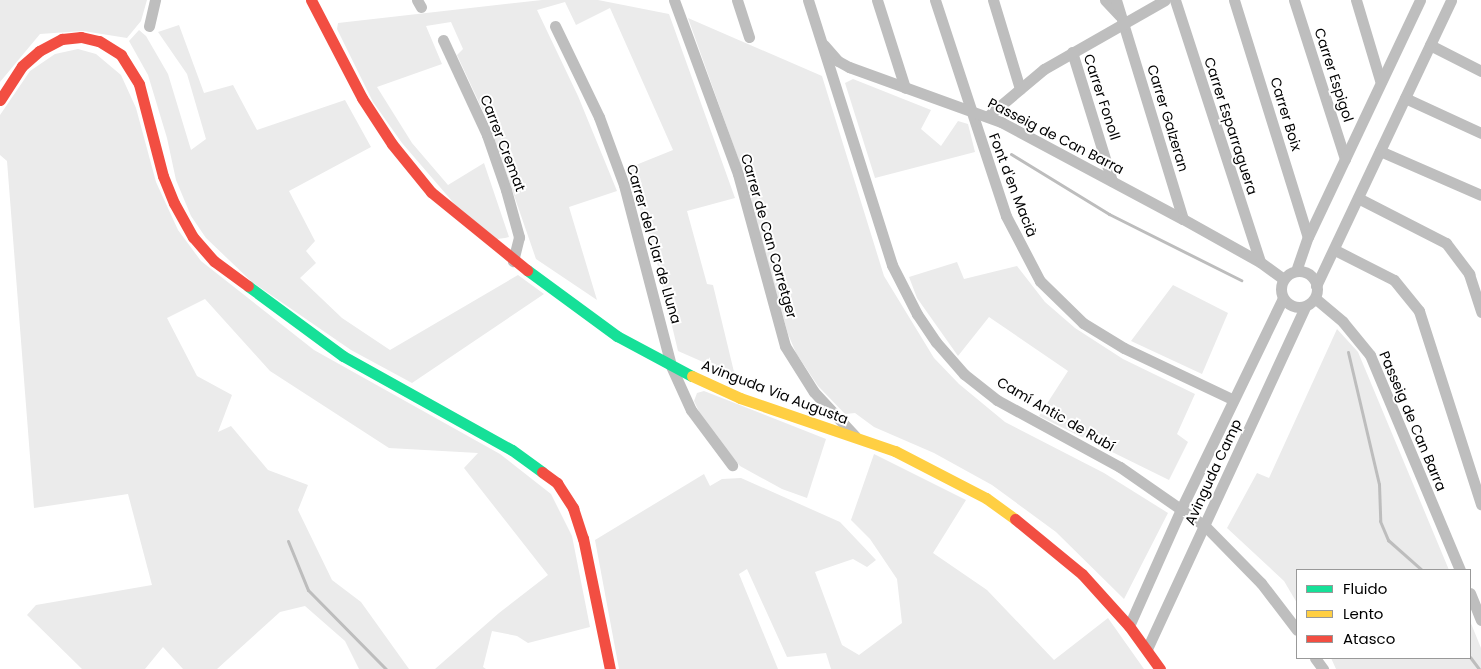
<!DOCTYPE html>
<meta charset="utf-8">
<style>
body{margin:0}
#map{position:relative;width:1481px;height:669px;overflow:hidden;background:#fff;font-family:Poppins,sans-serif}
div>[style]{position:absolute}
.green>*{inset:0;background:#ebebeb}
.stream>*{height:3px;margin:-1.5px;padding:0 1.5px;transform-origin:1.5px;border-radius:1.5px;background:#bdbdbd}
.street>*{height:11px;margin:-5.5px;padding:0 5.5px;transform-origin:5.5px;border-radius:5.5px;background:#bebebe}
.street>.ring{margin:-5.5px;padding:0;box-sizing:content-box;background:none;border:11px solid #bebebe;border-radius:50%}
.fast>*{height:11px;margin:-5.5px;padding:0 5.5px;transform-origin:5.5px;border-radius:5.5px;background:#16e098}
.slow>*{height:11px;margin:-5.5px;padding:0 5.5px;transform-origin:5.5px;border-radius:5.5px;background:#ffcf43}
.jam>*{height:11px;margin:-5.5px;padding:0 5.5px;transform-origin:5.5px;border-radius:5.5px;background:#f24e42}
span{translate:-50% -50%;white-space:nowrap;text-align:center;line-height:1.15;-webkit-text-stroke:4px #fff;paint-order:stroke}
.street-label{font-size:14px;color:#000}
.legend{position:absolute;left:1296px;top:569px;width:175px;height:90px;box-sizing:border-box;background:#fff;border:1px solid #999;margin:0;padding:6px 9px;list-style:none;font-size:15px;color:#000}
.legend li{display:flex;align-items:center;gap:10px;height:25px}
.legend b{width:25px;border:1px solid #999}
</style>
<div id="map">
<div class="green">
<i style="clip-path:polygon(0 0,147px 0,141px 21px,127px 38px,83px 31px,40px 34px,0 82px)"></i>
<i style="clip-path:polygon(542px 0,598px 0,669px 14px,735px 198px,687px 211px,707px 284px,713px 285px,735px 376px,678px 351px,654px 250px,626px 169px,673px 150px,610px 8px,576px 25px,565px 2px,537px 10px,578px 96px,617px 191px,569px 207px,597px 300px,536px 259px,490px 126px,457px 55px,463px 49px,451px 22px,426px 26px,442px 64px,377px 87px,412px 143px,448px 185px,484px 163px,509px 237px,505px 238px,497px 239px,458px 208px,402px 143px,373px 102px,337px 29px,338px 23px)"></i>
<i style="clip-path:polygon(688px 18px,822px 76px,884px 276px,934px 358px,959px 384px,1005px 422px,1104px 473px,1168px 513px,1124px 599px,1056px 532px,992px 485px,934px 453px,874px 427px,855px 413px,845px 414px,818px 386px,796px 353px,788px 334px,738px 158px)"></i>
<i style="clip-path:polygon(179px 25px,204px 93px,233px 85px,257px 130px,345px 100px,371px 147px,289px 191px,315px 241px,306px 251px,316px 263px,300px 278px,342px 318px,390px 350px,518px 275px,544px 294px,412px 383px,351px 350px,252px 282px,206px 238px,191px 216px,176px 180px,167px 138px,148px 75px,129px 41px,139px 30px,146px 36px,168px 74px,191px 150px,206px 139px,187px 74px,158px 32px)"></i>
<i style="clip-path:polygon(78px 49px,96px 54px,121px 75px,136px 108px,156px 182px,178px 230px,201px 261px,314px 350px,500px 454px,551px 494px,572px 536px,590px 627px,528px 643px,517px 636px,492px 631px,483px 667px,486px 669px,435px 669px,499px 613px,548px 575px,464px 468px,478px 453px,389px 448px,270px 371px,205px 299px,167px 318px,197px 376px,232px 395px,218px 432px,231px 426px,268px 470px,308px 485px,298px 510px,332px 580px,361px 602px,409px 669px,359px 669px,345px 641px,305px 606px,280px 612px,217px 669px,183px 669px,163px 647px,145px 669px,82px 669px,27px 615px,36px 605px,152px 585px,128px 494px,34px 508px,7px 161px,0 155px,0 115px,30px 71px,55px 54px)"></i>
<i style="clip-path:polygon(853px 79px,931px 110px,921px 129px,941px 146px,958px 121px,968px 124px,975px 152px,875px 178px,845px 83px)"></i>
<i style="clip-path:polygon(957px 262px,964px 279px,1017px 266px,1045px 302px,1075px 328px,1123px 359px,1195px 394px,1177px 434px,1188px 442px,1169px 480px,1039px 416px,1068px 371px,989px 317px,958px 356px,917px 298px,909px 277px)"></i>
<i style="clip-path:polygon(1173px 285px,1228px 313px,1202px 374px,1131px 341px)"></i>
<i style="clip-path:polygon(1337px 329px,1358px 352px,1449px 570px,1297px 570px,1297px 603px,1284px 581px,1227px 528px,1257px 473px,1269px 478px)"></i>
<i style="clip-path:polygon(704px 391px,826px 439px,807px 498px,782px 489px,740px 466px,703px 420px,694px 401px,697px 393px)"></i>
<i style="clip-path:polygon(874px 454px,966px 500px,933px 553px,987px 590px,1054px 660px,1108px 618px,1144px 669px,831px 669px,826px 653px,787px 657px,747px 569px,739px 574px,778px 669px,619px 669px,595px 540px,704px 474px,710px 486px,722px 479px,741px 478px,840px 522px,876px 560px,867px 567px,853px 559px,815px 572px,842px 645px,859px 655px,902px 623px,897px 579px,870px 539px,851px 520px)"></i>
<i style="clip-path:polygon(1470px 621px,1481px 648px,1481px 669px,1336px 669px,1331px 658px,1470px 658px)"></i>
</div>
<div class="stream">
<i style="left:1011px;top:154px;width:115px;rotate:31.5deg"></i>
<i style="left:1109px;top:214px;width:148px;rotate:26.6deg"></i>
<i style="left:1348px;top:352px;width:136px;rotate:76.8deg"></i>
<i style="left:1379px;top:484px;width:37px;rotate:88deg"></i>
<i style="left:1380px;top:521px;width:21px;rotate:67deg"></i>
<i style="left:1388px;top:540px;width:45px;rotate:41.4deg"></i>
<i style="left:288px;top:541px;width:53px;rotate:67.8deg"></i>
<i style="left:308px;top:590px;width:111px;rotate:45.4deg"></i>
<i style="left:1470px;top:657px;width:15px;rotate:53deg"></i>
</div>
<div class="street">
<i style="left:417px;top:0;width:8px;rotate:60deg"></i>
<i style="left:674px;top:0;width:185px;rotate:69.8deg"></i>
<i style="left:738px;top:174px;width:178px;rotate:74.7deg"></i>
<i style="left:785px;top:346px;width:54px;rotate:57.8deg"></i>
<i style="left:814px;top:392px;width:60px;rotate:47deg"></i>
<i style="left:737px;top:0;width:39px;rotate:72deg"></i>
<i style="left:808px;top:0;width:278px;rotate:72.4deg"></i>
<i style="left:892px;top:265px;width:55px;rotate:63deg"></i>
<i style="left:917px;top:314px;width:34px;rotate:56deg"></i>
<i style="left:936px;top:342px;width:43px;rotate:48.8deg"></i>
<i style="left:964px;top:374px;width:42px;rotate:38.2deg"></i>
<i style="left:997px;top:400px;width:140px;rotate:28.6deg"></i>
<i style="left:1120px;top:467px;width:103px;rotate:34.8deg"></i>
<i style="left:1205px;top:526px;width:80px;rotate:45.5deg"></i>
<i style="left:1261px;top:583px;width:59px;rotate:52.5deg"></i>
<i style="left:877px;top:0;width:92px;rotate:72.3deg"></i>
<i style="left:935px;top:0;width:227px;rotate:71.8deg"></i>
<i style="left:1006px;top:216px;width:73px;rotate:62.4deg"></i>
<i style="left:1040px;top:281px;width:60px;rotate:44.3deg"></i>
<i style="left:1083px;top:323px;width:48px;rotate:31.4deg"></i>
<i style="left:1124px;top:348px;width:119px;rotate:25.3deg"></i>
<i style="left:993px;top:0;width:93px;rotate:73.1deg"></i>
<i style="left:1105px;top:0;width:21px;rotate:47deg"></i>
<i style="left:1116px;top:0;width:229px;rotate:73deg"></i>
<i style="left:1175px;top:0;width:275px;rotate:72deg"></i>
<i style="left:1234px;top:0;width:248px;rotate:72.7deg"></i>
<i style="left:1294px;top:0;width:167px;rotate:72.2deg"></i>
<i style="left:1356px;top:0;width:84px;rotate:73.3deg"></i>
<i style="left:149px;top:26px;width:27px;rotate:-77deg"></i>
<i style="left:555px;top:26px;width:101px;rotate:64.2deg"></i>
<i style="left:599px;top:117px;width:72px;rotate:69.8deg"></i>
<i style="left:624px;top:185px;width:187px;rotate:75.4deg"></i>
<i style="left:671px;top:366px;width:48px;rotate:65.6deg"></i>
<i style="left:691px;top:410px;width:69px;rotate:53.3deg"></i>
<i style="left:443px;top:40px;width:105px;rotate:65.1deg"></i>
<i style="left:487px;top:135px;width:58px;rotate:70.9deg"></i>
<i style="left:506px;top:190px;width:49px;rotate:74.5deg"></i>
<i style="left:519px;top:237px;width:25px;rotate:104deg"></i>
<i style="left:824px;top:45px;width:21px;rotate:49deg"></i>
<i style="left:838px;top:61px;width:13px;rotate:29deg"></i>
<i style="left:849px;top:67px;width:162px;rotate:19.9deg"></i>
<i style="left:1001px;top:122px;width:206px;rotate:28.1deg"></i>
<i style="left:1183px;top:219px;width:88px;rotate:29.2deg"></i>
<i style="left:1260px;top:262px;width:29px;rotate:36deg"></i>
<i style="left:1430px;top:45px;width:57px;rotate:27deg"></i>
<i style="left:1072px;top:52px;width:135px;rotate:72.8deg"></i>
<i style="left:1405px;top:98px;width:84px;rotate:24.7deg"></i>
<i style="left:988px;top:116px;width:73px;rotate:-40deg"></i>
<i style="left:1044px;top:69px;width:139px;rotate:-29.7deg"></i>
<i style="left:1380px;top:151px;width:110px;rotate:23.5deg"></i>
<i style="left:1358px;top:198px;width:99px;rotate:27.1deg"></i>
<i style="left:1446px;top:243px;width:39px;rotate:53deg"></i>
<i style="left:1469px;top:274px;width:40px;rotate:72deg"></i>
<i style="left:1335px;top:250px;width:66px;rotate:27deg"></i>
<i style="left:1394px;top:280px;width:40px;rotate:51deg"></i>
<i style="left:1419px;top:311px;width:203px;rotate:72.2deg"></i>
<i style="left:1296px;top:271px;width:36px;rotate:-71deg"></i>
<i style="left:1308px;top:237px;width:262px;rotate:-64.7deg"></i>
<i class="ring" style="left:1281px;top:271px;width:25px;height:25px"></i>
<i style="left:1316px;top:286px;width:316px;rotate:-64.7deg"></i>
<i style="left:1316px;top:299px;width:35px;rotate:40deg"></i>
<i style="left:1343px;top:322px;width:43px;rotate:50.7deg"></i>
<i style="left:1370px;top:355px;width:233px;rotate:67.3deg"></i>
<i style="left:1470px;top:593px;width:29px;rotate:68deg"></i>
<i style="left:1129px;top:626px;width:128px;rotate:-66deg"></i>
<i style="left:1181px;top:509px;width:234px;rotate:-64.2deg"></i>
<i style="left:1147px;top:649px;width:377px;rotate:-65.2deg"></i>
<i style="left:1315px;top:658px;width:14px;rotate:54deg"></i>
</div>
<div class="fast">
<i style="left:527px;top:270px;width:112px;rotate:36.3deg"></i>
<i style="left:617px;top:336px;width:85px;rotate:28.1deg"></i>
<i style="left:248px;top:286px;width:118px;rotate:36.4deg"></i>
<i style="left:343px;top:356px;width:193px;rotate:29.1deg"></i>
<i style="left:512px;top:450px;width:37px;rotate:36deg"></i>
</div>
<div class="slow">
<i style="left:692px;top:376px;width:53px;rotate:24.6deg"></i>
<i style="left:740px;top:398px;width:164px;rotate:18.9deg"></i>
<i style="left:895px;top:451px;width:102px;rotate:27.3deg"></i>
<i style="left:986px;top:498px;width:36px;rotate:36deg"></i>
</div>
<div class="jam">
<i style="left:311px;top:0;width:110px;rotate:62.5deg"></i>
<i style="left:362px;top:98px;width:55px;rotate:56.9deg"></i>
<i style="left:392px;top:144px;width:62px;rotate:50.9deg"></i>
<i style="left:431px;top:192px;width:124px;rotate:39.1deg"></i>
<i style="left:0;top:100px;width:40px;rotate:-57.1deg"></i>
<i style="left:22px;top:66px;width:23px;rotate:-41deg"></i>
<i style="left:39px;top:51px;width:26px;rotate:-28deg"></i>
<i style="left:62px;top:39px;width:19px;rotate:-6deg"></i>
<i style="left:81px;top:37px;width:18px;rotate:13deg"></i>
<i style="left:99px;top:41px;width:26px;rotate:32deg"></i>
<i style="left:121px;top:55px;width:34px;rotate:58deg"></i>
<i style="left:139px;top:84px;width:95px;rotate:75.4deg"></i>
<i style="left:163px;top:176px;width:29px;rotate:68deg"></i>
<i style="left:174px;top:203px;width:39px;rotate:61deg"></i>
<i style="left:193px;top:237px;width:32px;rotate:49deg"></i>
<i style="left:214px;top:261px;width:42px;rotate:36.3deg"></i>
<i style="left:542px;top:472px;width:19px;rotate:36deg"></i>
<i style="left:557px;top:483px;width:30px;rotate:57deg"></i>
<i style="left:573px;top:508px;width:32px;rotate:72deg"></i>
<i style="left:583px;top:538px;width:134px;rotate:78.4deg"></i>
<i style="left:1015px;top:519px;width:87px;rotate:39.4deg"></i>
<i style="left:1082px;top:574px;width:70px;rotate:47.9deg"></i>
<i style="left:1129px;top:626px;width:53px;rotate:54.2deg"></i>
</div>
<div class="street-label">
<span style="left:1334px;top:75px;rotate:72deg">Carrer Espigol</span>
<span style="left:1102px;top:97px;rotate:72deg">Carrer Fonoll</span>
<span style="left:1286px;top:114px;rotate:73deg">Carrer Boix</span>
<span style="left:1168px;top:118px;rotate:73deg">Carrer Galzeran</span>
<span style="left:1231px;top:126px;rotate:72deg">Carrer Esparraguera</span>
<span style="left:1056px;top:136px;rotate:27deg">Passeig de Can Barra</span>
<span style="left:503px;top:143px;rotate:69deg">Carrer Cremat</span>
<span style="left:1013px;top:185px;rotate:69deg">Font d'en Macià</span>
<span style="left:769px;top:236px;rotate:74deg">Carrer de Can Corretger</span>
<span style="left:654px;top:244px;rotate:74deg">Carrer del Clar de Lluna</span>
<span style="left:775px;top:392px;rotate:21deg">Avinguda Via Augusta</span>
<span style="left:1056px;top:414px;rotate:30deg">Camí Antic de Rubí</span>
<span style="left:1413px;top:421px;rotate:67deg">Passeig de Can Barra</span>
<span style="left:1213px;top:472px;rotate:-65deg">Avinguda Camp</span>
</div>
<ul class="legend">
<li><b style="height:6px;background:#16e098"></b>Fluido</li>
<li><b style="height:6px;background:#ffcf43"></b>Lento</li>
<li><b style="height:6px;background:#f24e42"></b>Atasco</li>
</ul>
</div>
